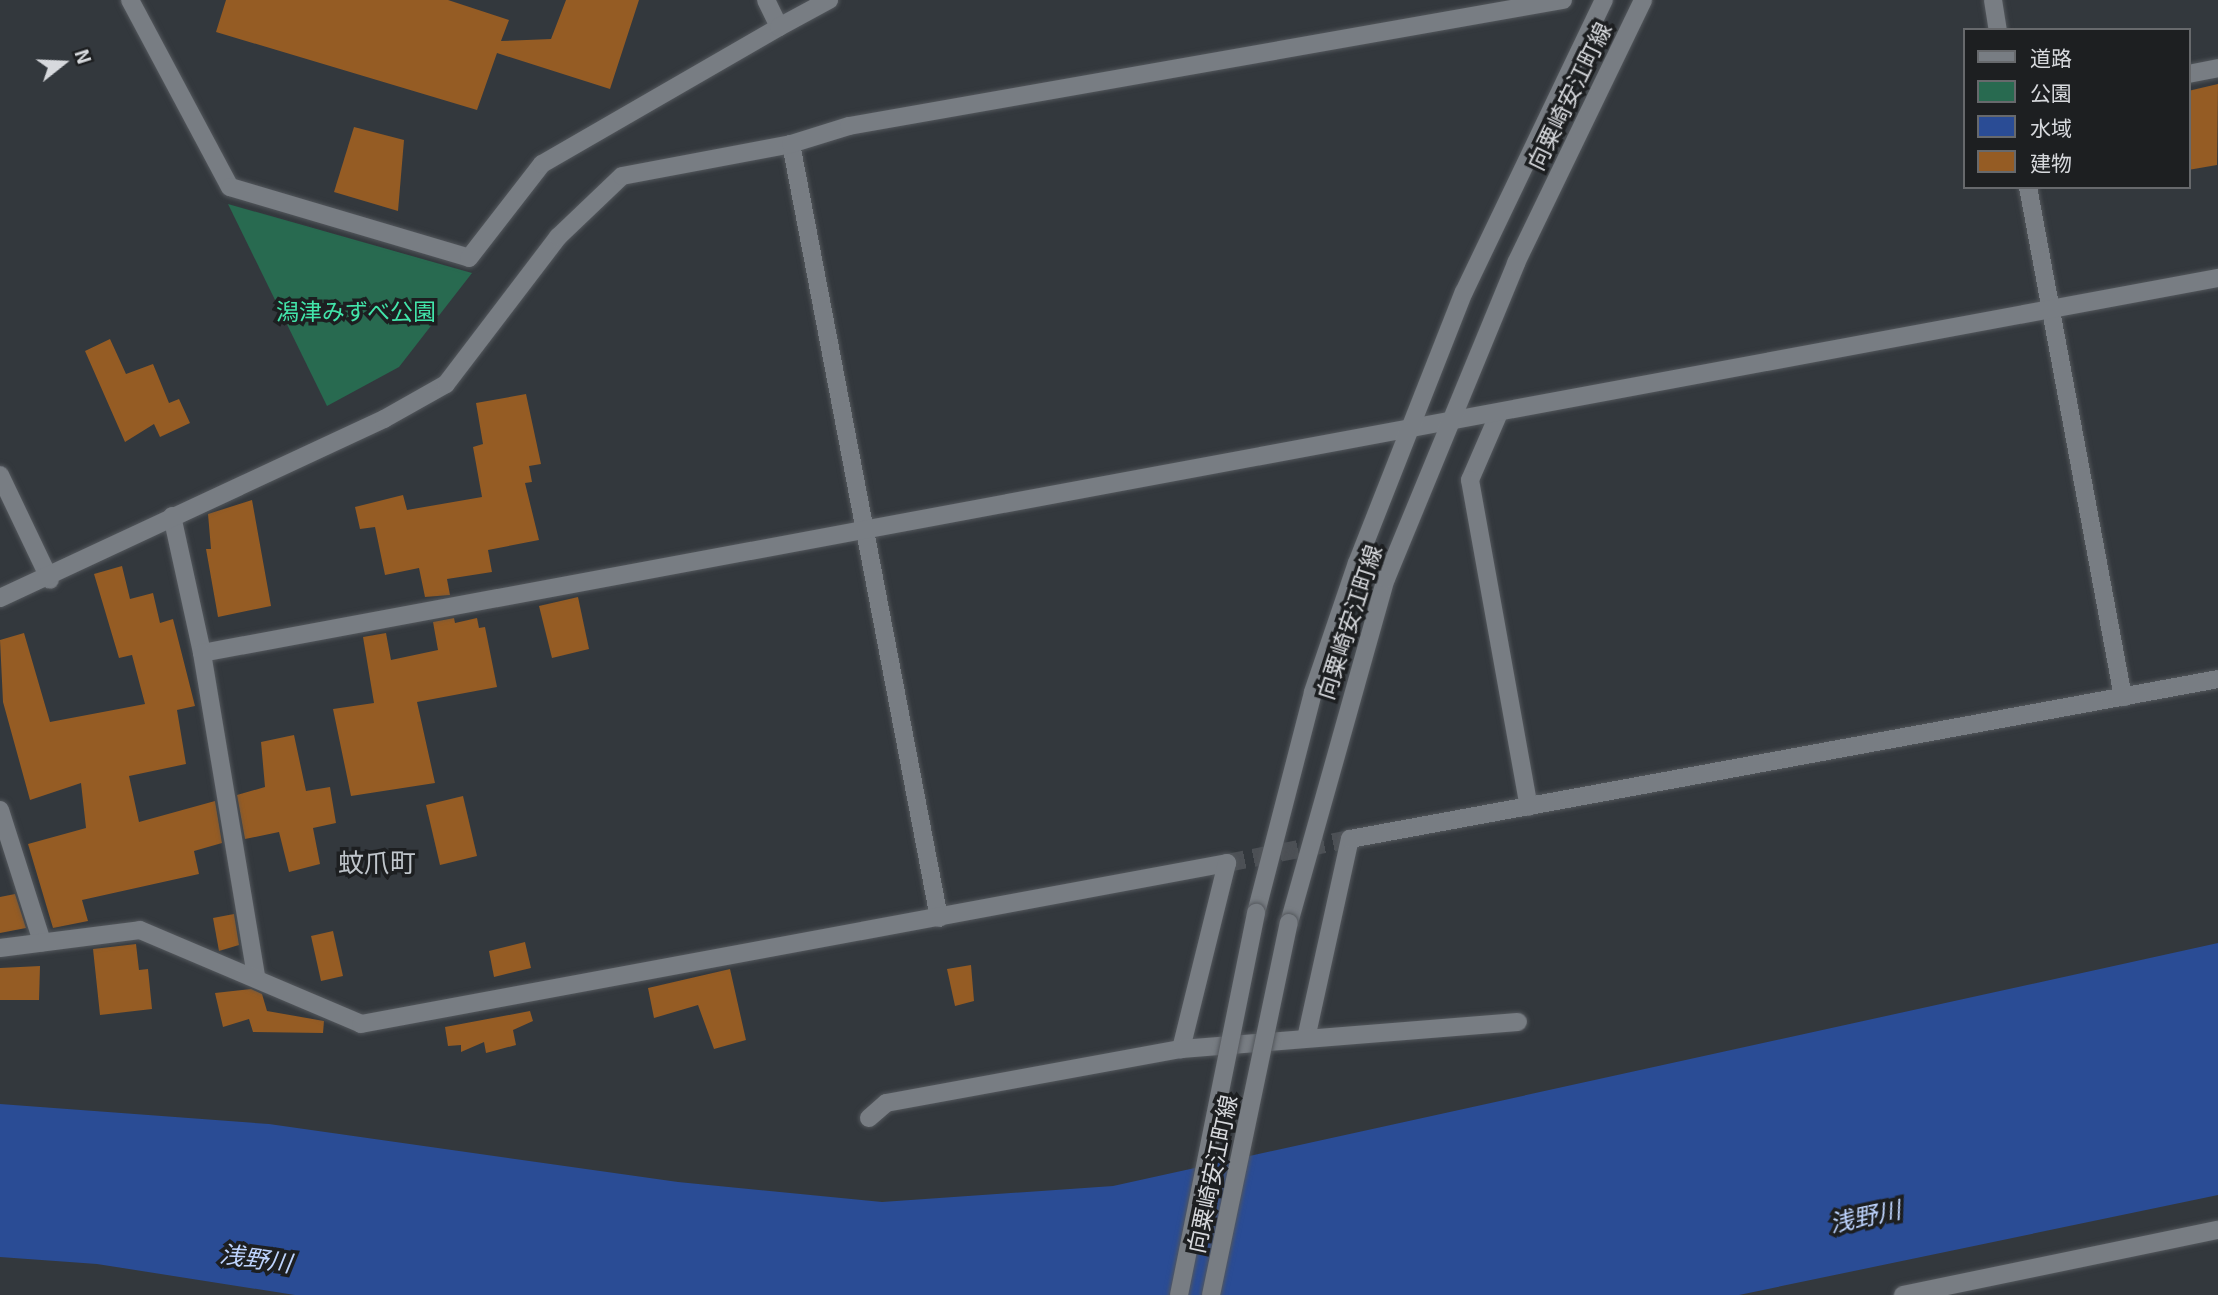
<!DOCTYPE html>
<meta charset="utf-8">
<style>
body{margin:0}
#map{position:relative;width:2218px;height:1295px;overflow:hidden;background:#33383d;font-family:"Exo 2","Noto Sans JP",sans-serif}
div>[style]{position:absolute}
.green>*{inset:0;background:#286a50}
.water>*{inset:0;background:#2a4c95}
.building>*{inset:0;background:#955c24}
.street-tunnel>*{height:18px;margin-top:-9px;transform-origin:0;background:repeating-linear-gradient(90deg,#4c5055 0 18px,transparent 0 27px)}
.roads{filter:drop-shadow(0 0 2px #53575c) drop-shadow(0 0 2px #53575c)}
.street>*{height:18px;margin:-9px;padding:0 9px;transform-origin:9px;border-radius:9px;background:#787d83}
.secondary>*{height:18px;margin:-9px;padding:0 9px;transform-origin:9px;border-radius:9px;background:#787d83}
.bridges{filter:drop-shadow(0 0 2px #53575c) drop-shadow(0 0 2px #53575c)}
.secondary-bridge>*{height:18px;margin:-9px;padding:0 9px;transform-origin:9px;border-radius:9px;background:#787d83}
span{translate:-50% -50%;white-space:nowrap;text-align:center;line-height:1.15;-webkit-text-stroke:7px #1d1f21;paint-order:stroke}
.street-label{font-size:23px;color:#d7d9dd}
.park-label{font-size:23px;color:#42e5aa}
.water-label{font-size:24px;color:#bed4fe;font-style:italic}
.quarter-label{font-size:26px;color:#c0c6cc}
.legend{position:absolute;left:1963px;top:28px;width:228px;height:161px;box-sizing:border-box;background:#1d1f21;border:2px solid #67696c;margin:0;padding:9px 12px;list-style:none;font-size:21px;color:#d7d9dd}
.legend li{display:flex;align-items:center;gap:14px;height:35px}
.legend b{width:35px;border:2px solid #67696c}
.north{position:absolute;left:28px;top:28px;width:70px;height:70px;-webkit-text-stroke:5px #1d1f21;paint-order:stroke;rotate:72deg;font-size:19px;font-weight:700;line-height:28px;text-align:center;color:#d7d9dd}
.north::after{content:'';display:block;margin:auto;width:24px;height:32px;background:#d7d9dd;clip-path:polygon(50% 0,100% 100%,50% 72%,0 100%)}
</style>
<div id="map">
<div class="green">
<i style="clip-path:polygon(228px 204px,472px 273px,399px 367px,327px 406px)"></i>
</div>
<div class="water">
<i style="clip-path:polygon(2218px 943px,2218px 1195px,1739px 1295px,295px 1295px,97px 1264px,0 1257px,0 1104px,269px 1124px,678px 1182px,882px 1202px,1113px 1186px)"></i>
</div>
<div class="building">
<i style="clip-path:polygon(226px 0,448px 0,509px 20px,501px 41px,551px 39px,566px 0,639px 0,610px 89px,497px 53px,477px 110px,216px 32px)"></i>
<i style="clip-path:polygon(2218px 84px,2217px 165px,2188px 170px,2188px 91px)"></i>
<i style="clip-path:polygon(354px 127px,404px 140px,398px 211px,334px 192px)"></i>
<i style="clip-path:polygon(110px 339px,126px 374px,153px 364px,169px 403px,179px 399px,190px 423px,160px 437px,154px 424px,125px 442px,85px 351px)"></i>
<i style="clip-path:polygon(526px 394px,541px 464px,529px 466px,532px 482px,525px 483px,539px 540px,488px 550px,492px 572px,447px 579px,450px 595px,425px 597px,419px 568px,385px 575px,375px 527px,360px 529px,355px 507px,403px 495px,407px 510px,482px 497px,473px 447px,483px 444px,476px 403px)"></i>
<i style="clip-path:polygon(252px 500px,271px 606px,218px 617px,206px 549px,211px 549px,208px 514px)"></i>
<i style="clip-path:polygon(122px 566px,130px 599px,153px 593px,160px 623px,173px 619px,195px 706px,177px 710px,186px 764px,129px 776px,139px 822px,215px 801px,222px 843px,194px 851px,199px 874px,82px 900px,88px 921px,53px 928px,28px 844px,86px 828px,81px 783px,30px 800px,3px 702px,0 640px,24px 633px,50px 722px,145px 704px,132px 655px,119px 658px,94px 574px)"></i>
<i style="clip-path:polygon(578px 597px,589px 649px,552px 658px,539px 606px)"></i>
<i style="clip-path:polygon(454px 618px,455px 623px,477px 618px,479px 628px,485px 627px,497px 687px,417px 702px,435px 783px,351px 796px,333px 709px,374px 703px,363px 637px,386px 633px,391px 660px,438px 650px,433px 622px)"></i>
<i style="clip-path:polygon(294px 735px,306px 791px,330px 787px,336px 823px,313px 828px,320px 864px,289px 872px,279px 832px,245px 839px,237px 795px,265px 787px,261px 742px)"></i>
<i style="clip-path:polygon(463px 796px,477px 856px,440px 865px,426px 805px)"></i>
<i style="clip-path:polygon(15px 894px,26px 928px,0 933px,0 897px)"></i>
<i style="clip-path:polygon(234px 914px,239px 945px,219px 951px,213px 918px)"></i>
<i style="clip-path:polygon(333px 931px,343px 976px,321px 981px,311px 936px)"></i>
<i style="clip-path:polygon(525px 942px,531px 968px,494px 977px,489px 951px)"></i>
<i style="clip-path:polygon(136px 944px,139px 970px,148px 969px,152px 1009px,100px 1015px,93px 949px)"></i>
<i style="clip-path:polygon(971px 965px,974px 1001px,955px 1006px,947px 969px)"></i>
<i style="clip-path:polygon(40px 966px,39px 1000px,0 1000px,0 968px)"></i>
<i style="clip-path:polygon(730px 969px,746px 1040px,714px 1049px,698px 1005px,654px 1018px,648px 988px)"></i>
<i style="clip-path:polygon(251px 989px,262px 994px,267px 1011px,324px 1021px,323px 1033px,253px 1032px,249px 1019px,223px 1027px,215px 993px)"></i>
<i style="clip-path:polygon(530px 1011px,533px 1021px,513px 1030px,516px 1045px,486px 1053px,484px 1042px,461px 1052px,461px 1045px,448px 1046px,445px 1027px)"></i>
</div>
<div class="street-tunnel">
<i style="left:1227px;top:863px;width:125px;rotate:-11deg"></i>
</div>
<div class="roads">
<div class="street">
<i style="left:130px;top:0;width:212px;rotate:61.9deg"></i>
<i style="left:230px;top:187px;width:249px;rotate:16.5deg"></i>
<i style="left:469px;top:258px;width:119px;rotate:-52.2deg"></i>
<i style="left:542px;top:164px;width:274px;rotate:-30deg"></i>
<i style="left:1993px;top:0;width:30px;rotate:81deg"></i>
<i style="left:2188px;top:74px;width:31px;rotate:-11deg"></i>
<i style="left:791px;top:144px;width:788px;rotate:79.17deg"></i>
<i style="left:2028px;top:187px;width:519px;rotate:79.45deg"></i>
<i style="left:1499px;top:413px;width:73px;rotate:113.4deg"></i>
<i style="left:1470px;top:480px;width:332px;rotate:79.8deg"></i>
<i style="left:0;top:475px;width:116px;rotate:64.5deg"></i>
<i style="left:172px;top:516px;width:140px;rotate:77.6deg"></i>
<i style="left:202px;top:653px;width:2051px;rotate:-10.54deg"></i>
<i style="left:0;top:598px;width:424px;rotate:-25deg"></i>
<i style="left:384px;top:419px;width:71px;rotate:-29.4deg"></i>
<i style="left:446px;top:384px;width:185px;rotate:-52.7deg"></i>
<i style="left:558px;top:237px;width:88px;rotate:-43.6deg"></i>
<i style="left:622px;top:176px;width:172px;rotate:-10.7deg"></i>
<i style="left:791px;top:144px;width:61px;rotate:-17.2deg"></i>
<i style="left:849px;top:126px;width:725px;rotate:-10.01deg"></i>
<i style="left:202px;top:653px;width:326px;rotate:80.5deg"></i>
<i style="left:0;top:810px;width:139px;rotate:72.3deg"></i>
<i style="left:0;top:948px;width:141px;rotate:-7.3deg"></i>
<i style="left:140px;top:930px;width:240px;rotate:23deg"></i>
<i style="left:361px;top:1024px;width:881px;rotate:-10.53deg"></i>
<i style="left:1227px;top:863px;width:192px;rotate:103.9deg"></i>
<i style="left:1307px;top:1034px;width:200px;rotate:-77.6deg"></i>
<i style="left:1350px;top:839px;width:883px;rotate:-10.44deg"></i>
<i style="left:869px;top:1118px;width:23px;rotate:-41deg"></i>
<i style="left:886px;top:1103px;width:300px;rotate:-10.4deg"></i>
<i style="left:1181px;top:1049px;width:338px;rotate:-4.6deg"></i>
<i style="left:1903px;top:1295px;width:322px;rotate:-11.7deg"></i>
</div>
<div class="secondary">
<i style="left:766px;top:0;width:30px;rotate:64deg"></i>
<i style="left:779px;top:27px;width:57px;rotate:-28.4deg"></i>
<i style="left:1256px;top:913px;width:228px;rotate:-75.5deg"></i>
<i style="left:1313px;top:692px;width:136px;rotate:-71.2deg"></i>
<i style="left:1357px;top:563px;width:291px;rotate:-68.5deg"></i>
<i style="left:1464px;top:292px;width:324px;rotate:-64.4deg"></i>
<i style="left:1289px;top:923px;width:357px;rotate:-74.3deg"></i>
<i style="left:1386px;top:579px;width:342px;rotate:-67.6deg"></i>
<i style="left:1516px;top:263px;width:292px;rotate:-64.2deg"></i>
</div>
</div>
<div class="bridges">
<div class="secondary-bridge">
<i style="left:1179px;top:1295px;width:390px;rotate:-78.6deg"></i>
<i style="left:1211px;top:1295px;width:380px;rotate:-78.2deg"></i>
</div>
</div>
<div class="street-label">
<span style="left:1569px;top:96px;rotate:-64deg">向粟崎安江町線</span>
<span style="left:1349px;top:622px;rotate:-72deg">向粟崎安江町線</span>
<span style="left:1212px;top:1174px;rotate:-78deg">向粟崎安江町線</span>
</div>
<div class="park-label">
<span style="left:356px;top:311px">潟津みずべ公園</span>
</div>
<div class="water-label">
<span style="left:1865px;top:1216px;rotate:-12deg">浅野川</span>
<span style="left:256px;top:1258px;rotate:8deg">浅野川</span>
</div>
<div class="quarter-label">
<span style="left:377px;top:862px">蚊爪町</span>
</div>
<ul class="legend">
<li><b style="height:9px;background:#787d83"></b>道路</li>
<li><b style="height:19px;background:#286a50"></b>公園</li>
<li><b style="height:19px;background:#2a4c95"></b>水域</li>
<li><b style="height:19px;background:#955c24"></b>建物</li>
</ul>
<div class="north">N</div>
</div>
